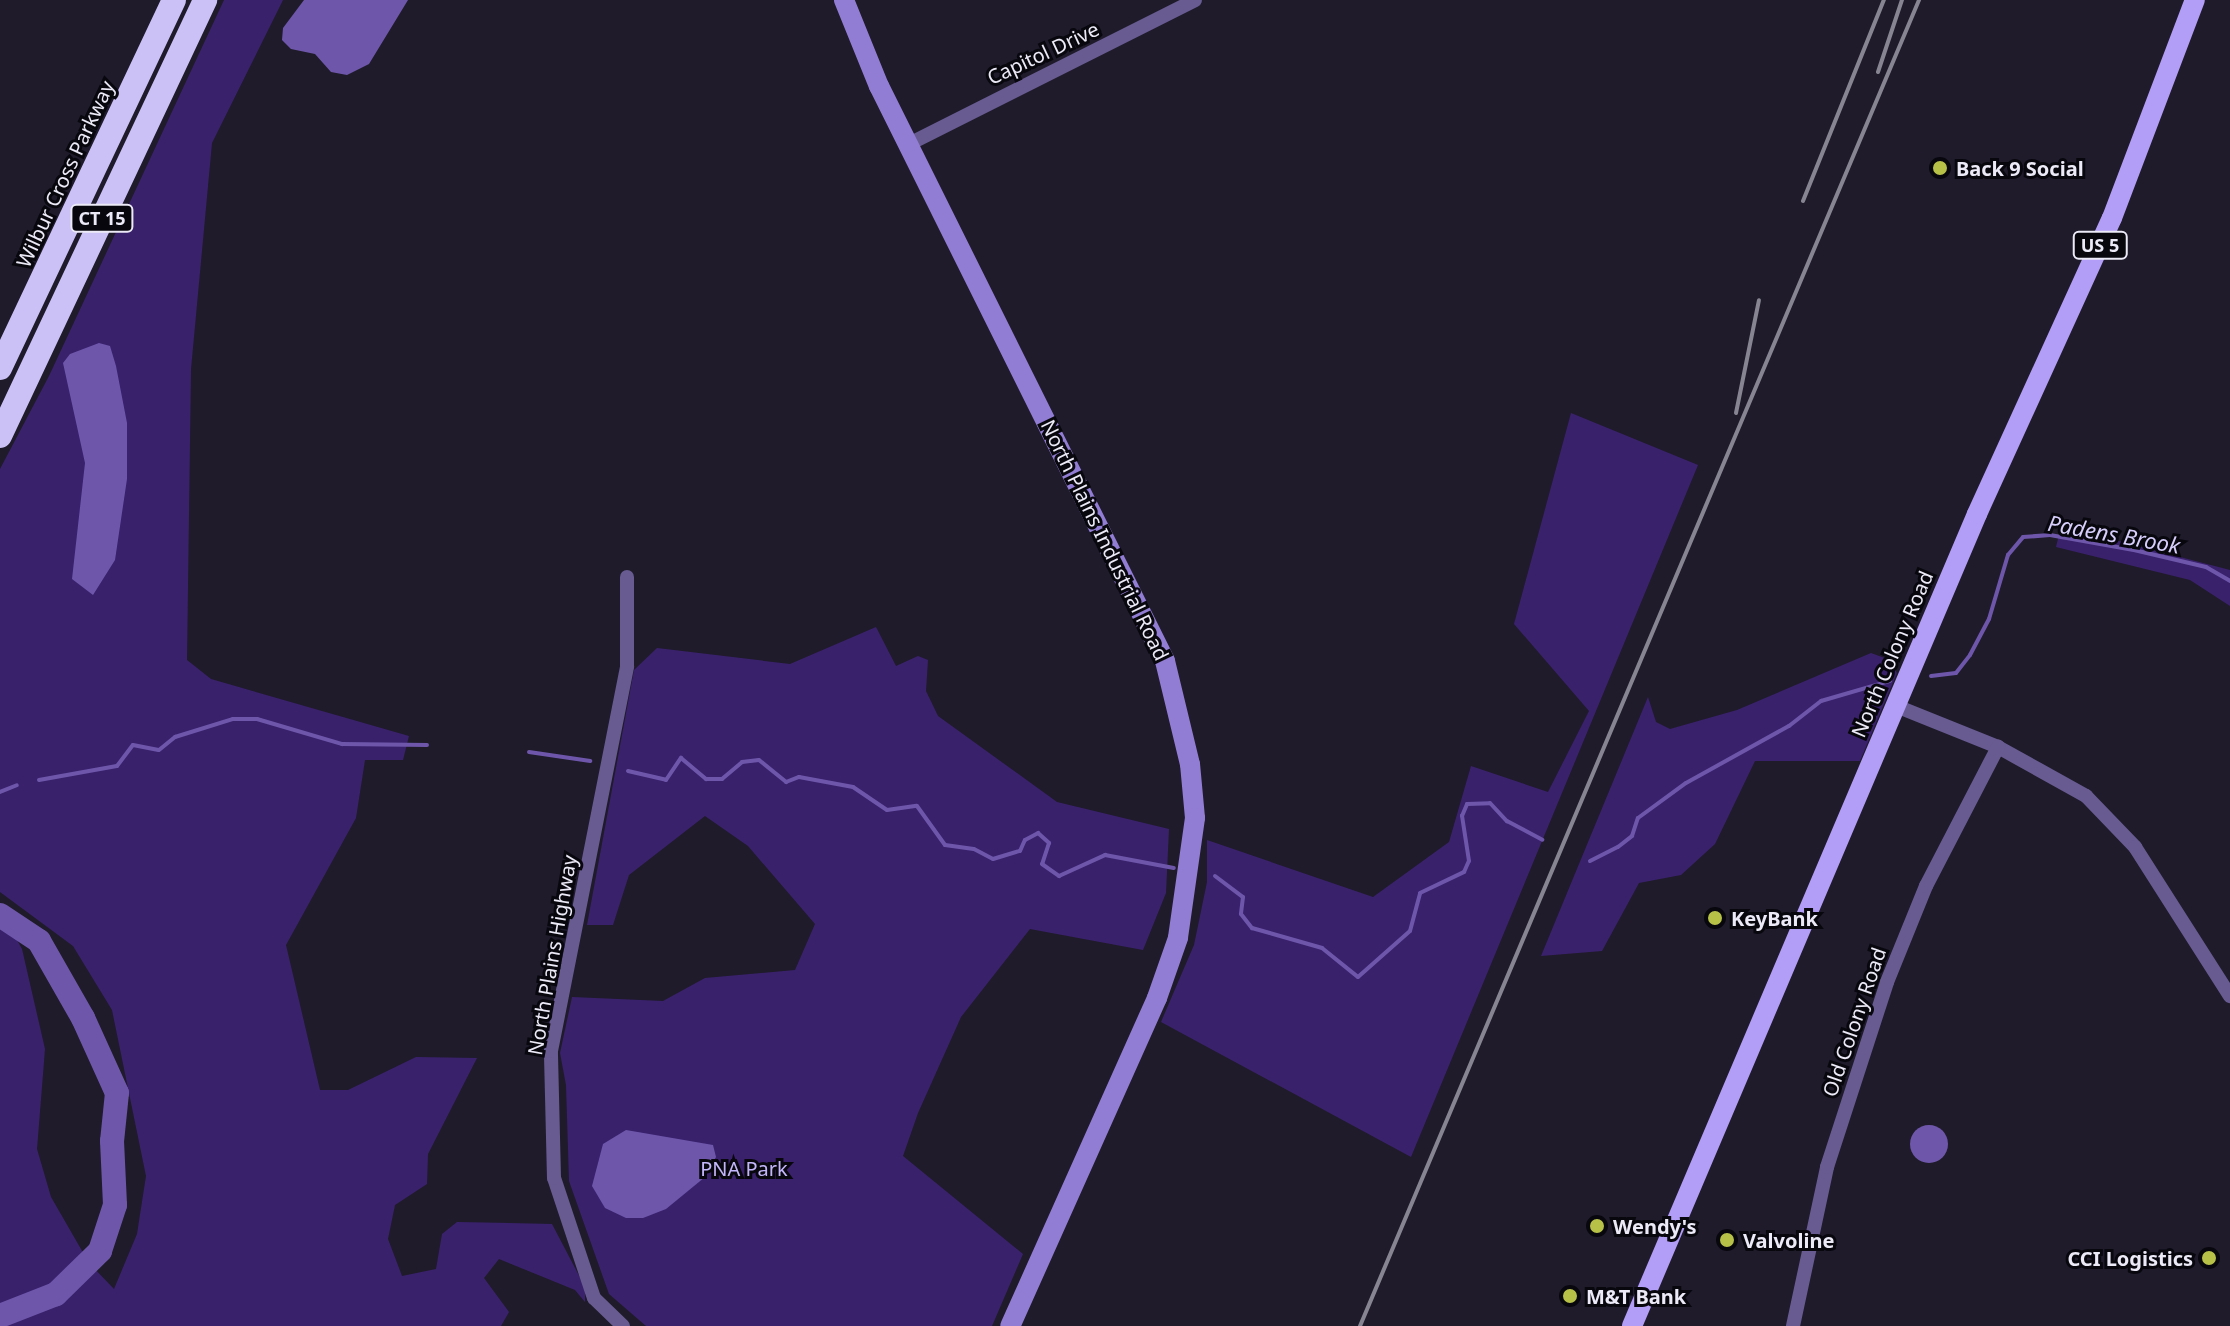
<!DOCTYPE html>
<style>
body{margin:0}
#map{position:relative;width:2230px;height:1326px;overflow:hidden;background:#1f1b2b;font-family:"Noto Sans",sans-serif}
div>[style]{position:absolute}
.green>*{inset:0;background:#3a216c}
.water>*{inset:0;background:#6e57ab}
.round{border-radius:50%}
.stream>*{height:4px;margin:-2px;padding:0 2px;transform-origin:2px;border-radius:2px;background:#6e57ab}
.river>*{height:24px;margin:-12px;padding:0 12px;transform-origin:12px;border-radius:12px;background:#6e57ab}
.street>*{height:14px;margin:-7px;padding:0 7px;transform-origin:7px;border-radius:7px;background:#685b91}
.secondary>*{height:20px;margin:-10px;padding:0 10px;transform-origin:10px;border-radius:10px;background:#927dd4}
.primary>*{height:20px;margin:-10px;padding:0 10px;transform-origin:10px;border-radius:10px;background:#b29df7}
.highway>*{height:24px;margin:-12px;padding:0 12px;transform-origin:12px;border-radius:12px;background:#ccc1f7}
.rail>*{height:4px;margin:-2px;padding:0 2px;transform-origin:2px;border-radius:2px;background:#888593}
.dots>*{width:22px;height:22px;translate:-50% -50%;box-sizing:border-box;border:4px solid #08070e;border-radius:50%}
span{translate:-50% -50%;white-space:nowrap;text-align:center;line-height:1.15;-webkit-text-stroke:6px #08070e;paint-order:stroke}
.shield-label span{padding:2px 6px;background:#08070e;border:2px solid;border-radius:6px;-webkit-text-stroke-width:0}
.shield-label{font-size:18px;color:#eceaf6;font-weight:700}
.street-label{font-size:20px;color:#eceaf6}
.poi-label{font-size:20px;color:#eceaf6;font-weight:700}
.left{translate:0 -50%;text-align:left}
.right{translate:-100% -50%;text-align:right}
.park-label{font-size:20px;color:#c4b6fa}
.water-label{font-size:22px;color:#d7cefc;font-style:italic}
</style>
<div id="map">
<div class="green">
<i style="clip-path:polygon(224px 0,283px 0,212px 143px,191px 369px,187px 660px,211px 679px,409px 736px,403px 760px,365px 760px,356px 818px,286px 945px,320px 1090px,348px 1090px,416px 1057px,477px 1058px,428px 1154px,427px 1184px,395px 1205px,388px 1239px,402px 1276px,436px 1269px,442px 1234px,457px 1222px,552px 1224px,585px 1287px,585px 1302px,575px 1290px,499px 1259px,484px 1278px,509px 1312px,501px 1326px,0 1326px,0 909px,22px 949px,45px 1049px,37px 1149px,51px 1197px,89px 1263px,114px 1289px,137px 1234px,146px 1176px,112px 1010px,73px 946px,0 892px,0 469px,49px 376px)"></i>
<i style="clip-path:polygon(1571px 413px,1698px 465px,1411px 1157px,1161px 1022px,1194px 945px,1207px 882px,1207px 840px,1373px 897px,1449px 842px,1471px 766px,1548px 792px,1589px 711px,1514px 624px)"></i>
<i style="clip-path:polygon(2061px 526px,2230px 570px,2230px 606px,2190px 580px,2056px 547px)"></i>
<i style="clip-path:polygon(876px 627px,896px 666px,918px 656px,928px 660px,926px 691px,938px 716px,1057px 802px,1169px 829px,1166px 893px,1143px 950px,1030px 929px,961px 1017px,918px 1113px,903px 1156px,1023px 1254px,992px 1326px,646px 1326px,609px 1294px,569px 1181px,566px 1085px,560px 1053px,572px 997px,663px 1001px,705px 978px,795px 970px,815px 924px,748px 846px,705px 816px,629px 875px,613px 925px,587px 925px,634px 670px,657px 648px,790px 664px)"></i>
<i style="clip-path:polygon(1871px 653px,1890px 660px,1897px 673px,1860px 761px,1755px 761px,1715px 844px,1681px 875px,1639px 883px,1602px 951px,1541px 956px,1648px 697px,1656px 722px,1670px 729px,1737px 710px)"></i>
</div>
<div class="water">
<i style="clip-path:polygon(304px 0,408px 0,369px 64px,347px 75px,331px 72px,315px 54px,291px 49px,282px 40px,283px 28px)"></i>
<i style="clip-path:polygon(99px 343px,110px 346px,116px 366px,127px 423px,127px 479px,115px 560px,93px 595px,72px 579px,85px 463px,63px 363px,70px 354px)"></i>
<i class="round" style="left:1910px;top:1125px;width:38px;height:38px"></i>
<i style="clip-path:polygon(626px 1130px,713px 1145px,716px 1157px,705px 1177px,666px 1209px,643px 1218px,626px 1218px,605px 1208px,592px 1186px,603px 1144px)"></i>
</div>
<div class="stream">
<i style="left:1931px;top:676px;width:25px;rotate:-7deg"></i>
<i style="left:1956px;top:673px;width:23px;rotate:-52deg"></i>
<i style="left:1970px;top:655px;width:41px;rotate:-62.2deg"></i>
<i style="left:1989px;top:619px;width:67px;rotate:-73.5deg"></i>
<i style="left:2008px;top:555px;width:23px;rotate:-50deg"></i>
<i style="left:2023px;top:537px;width:27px;rotate:-4deg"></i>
<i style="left:2050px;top:535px;width:85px;rotate:10.1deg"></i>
<i style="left:2134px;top:550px;width:74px;rotate:13.3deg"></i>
<i style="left:2206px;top:567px;width:28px;rotate:30deg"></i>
<i style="left:529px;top:752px;width:62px;rotate:8.4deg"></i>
<i style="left:628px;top:771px;width:39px;rotate:13deg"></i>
<i style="left:666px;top:780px;width:27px;rotate:-56deg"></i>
<i style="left:681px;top:758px;width:33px;rotate:40deg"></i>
<i style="left:706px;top:779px;width:16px"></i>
<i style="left:722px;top:779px;width:26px;rotate:-40deg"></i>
<i style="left:742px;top:762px;width:17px;rotate:-7deg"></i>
<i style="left:759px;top:760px;width:35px;rotate:39deg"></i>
<i style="left:786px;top:782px;width:14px;rotate:-21deg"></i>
<i style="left:799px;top:777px;width:55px;rotate:10.5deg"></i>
<i style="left:853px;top:787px;width:41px;rotate:34.1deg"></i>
<i style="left:887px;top:810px;width:30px;rotate:-8deg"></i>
<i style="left:917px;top:806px;width:48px;rotate:54.3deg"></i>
<i style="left:945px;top:845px;width:29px;rotate:8deg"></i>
<i style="left:974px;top:849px;width:21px;rotate:28deg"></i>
<i style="left:993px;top:859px;width:28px;rotate:-17deg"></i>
<i style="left:1020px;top:851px;width:12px;rotate:-66deg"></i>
<i style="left:1025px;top:840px;width:15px;rotate:-28deg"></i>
<i style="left:1038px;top:833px;width:15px;rotate:42deg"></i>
<i style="left:1049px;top:843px;width:22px;rotate:108deg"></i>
<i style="left:1042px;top:864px;width:21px;rotate:35deg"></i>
<i style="left:1059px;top:876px;width:51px;rotate:-24.5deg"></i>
<i style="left:1105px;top:855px;width:70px;rotate:10.7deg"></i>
<i style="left:39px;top:780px;width:79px;rotate:-10.2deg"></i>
<i style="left:117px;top:766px;width:26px;rotate:-53deg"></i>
<i style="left:133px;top:745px;width:26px;rotate:11deg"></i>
<i style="left:159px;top:750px;width:21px;rotate:-39deg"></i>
<i style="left:175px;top:737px;width:61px;rotate:-17.2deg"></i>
<i style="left:233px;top:719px;width:24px"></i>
<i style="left:257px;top:719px;width:89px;rotate:16.4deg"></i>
<i style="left:342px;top:744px;width:85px;rotate:0.7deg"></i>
<i style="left:0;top:792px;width:18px;rotate:-22deg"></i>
<i style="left:1590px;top:861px;width:31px;rotate:-27deg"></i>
<i style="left:1618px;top:847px;width:18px;rotate:-38deg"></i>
<i style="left:1632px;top:836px;width:19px;rotate:-72deg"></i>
<i style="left:1638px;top:818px;width:59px;rotate:-36.1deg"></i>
<i style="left:1686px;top:783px;width:118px;rotate:-29deg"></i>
<i style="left:1789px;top:726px;width:41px;rotate:-38deg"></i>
<i style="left:1821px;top:701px;width:72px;rotate:-16.2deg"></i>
<i style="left:1215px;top:876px;width:35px;rotate:37deg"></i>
<i style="left:1243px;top:897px;width:17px;rotate:97deg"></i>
<i style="left:1241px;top:914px;width:18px;rotate:52deg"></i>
<i style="left:1252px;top:928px;width:73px;rotate:15.9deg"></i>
<i style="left:1322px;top:948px;width:46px;rotate:38.9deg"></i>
<i style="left:1358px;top:977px;width:69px;rotate:-41.5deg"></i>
<i style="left:1410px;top:931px;width:39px;rotate:-75deg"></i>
<i style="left:1420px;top:893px;width:49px;rotate:-25.5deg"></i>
<i style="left:1464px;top:872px;width:12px;rotate:-66deg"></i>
<i style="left:1469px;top:861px;width:46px;rotate:-98.8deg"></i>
<i style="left:1462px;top:816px;width:13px;rotate:-67deg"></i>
<i style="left:1467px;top:804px;width:23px;rotate:-2deg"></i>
<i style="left:1490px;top:803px;width:25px;rotate:47deg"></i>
<i style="left:1507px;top:821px;width:40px;rotate:28deg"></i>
</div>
<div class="river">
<i style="left:0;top:915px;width:47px;rotate:33.7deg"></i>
<i style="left:39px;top:941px;width:89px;rotate:60.3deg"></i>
<i style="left:83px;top:1018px;width:82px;rotate:65.6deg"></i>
<i style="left:117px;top:1093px;width:48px;rotate:95.9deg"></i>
<i style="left:112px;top:1141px;width:64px;rotate:87.3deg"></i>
<i style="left:115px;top:1205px;width:48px;rotate:108.1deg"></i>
<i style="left:100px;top:1251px;width:62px;rotate:135.7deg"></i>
<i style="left:56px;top:1294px;width:60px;rotate:158.6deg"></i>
</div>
<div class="street">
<i style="left:909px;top:144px;width:320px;rotate:-26.7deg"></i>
<i style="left:1896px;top:706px;width:110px;rotate:21.9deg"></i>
<i style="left:1998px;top:747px;width:101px;rotate:29.1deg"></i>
<i style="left:2086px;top:796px;width:71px;rotate:46.1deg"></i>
<i style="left:2135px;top:847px;width:177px;rotate:57.5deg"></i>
<i style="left:623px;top:1326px;width:40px;rotate:-136deg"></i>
<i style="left:594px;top:1298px;width:126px;rotate:-108.4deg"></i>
<i style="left:554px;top:1178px;width:127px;rotate:-91.4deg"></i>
<i style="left:551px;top:1051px;width:392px;rotate:-78.8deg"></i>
<i style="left:627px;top:666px;width:89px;rotate:-90deg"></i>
<i style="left:1793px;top:1326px;width:163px;rotate:-77.9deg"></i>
<i style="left:1827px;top:1167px;width:194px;rotate:-72deg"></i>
<i style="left:1887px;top:982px;width:104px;rotate:-67.9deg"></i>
<i style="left:1926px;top:886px;width:157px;rotate:-62.6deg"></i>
</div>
<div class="secondary">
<i style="left:844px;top:0;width:93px;rotate:67.9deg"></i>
<i style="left:879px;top:86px;width:642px;rotate:63.55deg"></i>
<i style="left:1165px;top:661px;width:106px;rotate:76.4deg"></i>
<i style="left:1190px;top:764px;width:54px;rotate:84.7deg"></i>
<i style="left:1195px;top:818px;width:121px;rotate:98.1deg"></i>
<i style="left:1178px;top:938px;width:64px;rotate:109.3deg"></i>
<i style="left:1157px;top:998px;width:359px;rotate:114.1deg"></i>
</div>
<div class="primary">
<i style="left:1632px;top:1326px;width:882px;rotate:-66.98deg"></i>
<i style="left:1977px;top:514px;width:325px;rotate:-65.5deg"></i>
<i style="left:2112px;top:218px;width:233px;rotate:-69.2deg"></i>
</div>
<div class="highway">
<i style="left:0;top:368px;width:407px;rotate:-64.7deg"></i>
<i style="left:0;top:436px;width:482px;rotate:-64.8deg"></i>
</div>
<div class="rail">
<i style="left:1878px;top:72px;width:76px;rotate:-71.6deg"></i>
<i style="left:1803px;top:201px;width:217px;rotate:-68.1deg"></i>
<i style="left:1736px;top:413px;width:115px;rotate:-78.5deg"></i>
<i style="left:1360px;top:1326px;width:1439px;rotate:-67.14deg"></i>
</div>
<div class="dots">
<i style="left:1940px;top:168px;background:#b7c148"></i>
<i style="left:1715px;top:918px;background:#b7c148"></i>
<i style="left:1597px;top:1226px;background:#b7c148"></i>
<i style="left:1727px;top:1240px;background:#b7c148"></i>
<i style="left:2209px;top:1258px;background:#b7c148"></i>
<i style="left:1570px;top:1296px;background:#b7c148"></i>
</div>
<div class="shield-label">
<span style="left:102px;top:218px">CT 15</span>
<span style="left:2100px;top:245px">US 5</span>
</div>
<div class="street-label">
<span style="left:1043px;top:53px;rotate:-25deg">Capitol Drive</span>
<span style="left:65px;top:174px;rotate:-65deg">Wilbur Cross Parkway</span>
<span style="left:1105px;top:540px;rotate:64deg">North Plains Industrial Road</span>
<span style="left:1892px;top:654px;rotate:-67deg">North Colony Road</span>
<span style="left:552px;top:955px;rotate:-80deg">North Plains Highway</span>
<span style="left:1854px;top:1022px;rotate:-71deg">Old Colony Road</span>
</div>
<div class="poi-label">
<span class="left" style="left:1956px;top:168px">Back 9 Social</span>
<span class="left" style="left:1731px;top:918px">KeyBank</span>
<span class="left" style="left:1613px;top:1226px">Wendy's</span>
<span class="left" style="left:1743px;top:1240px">Valvoline</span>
<span class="right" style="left:2193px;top:1258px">CCI Logistics</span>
<span class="left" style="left:1586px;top:1296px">M&amp;T Bank</span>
</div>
<div class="park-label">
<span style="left:744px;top:1168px">PNA Park</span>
</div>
<div class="water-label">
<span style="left:2114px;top:534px;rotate:10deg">Padens Brook</span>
</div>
</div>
